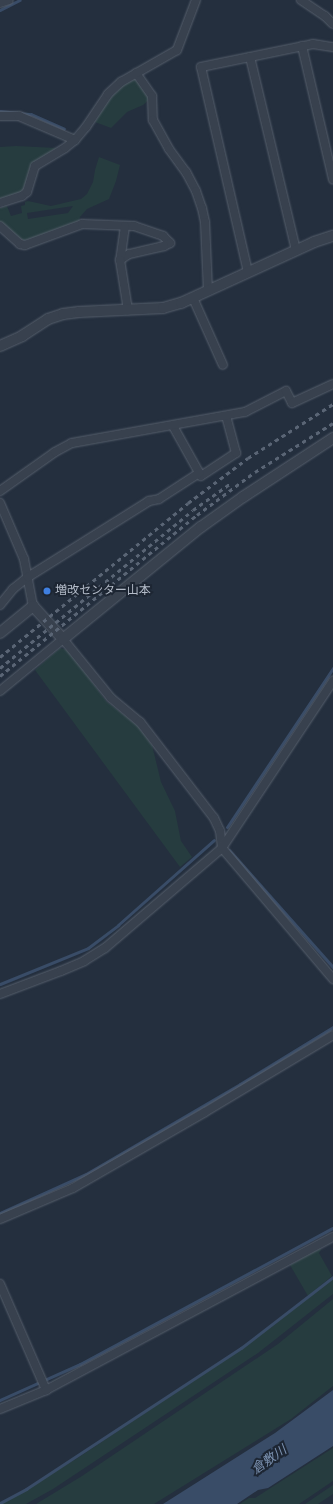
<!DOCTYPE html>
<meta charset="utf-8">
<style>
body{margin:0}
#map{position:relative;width:333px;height:1504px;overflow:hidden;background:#242f3e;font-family:"Alegreya Sans","Noto Sans JP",sans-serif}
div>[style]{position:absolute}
.green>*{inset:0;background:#263c3f}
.water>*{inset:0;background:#394c67}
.stream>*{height:3px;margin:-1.5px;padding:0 1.5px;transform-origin:1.5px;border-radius:1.5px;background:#394c67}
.roads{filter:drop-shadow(0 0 1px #565f6c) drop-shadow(0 0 1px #565f6c)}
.minor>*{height:8px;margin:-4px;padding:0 4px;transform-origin:4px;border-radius:4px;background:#38414e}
.tertiary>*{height:10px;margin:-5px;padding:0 5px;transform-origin:5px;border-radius:5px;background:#38414e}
.rail>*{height:3px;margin-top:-1.5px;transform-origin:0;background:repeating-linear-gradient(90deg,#5a6575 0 4px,transparent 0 8px)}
.dots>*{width:11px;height:11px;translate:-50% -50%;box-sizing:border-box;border:2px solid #1d2633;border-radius:50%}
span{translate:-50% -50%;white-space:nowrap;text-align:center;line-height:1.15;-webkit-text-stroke:4px #1d2633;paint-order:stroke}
.poi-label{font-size:12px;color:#b4bcc9}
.left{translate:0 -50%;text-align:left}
.water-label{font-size:13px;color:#7c92b1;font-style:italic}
</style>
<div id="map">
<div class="green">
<i style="clip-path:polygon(134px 77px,150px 99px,143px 105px,127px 112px,111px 128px,95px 122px,106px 104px,117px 90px)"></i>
<i style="clip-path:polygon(16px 146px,57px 148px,31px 165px,28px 185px,20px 193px,0 200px,0 147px)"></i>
<i style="clip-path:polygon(evenodd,99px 157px,120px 165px,116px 181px,109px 199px,87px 209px,80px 217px,79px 222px,24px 243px,0 223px,0 208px,7px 206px,11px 216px,22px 213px,21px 206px,25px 205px,25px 202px,28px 201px,51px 206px,81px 199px,87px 194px,93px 182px,95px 170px,99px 157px,73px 206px,68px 213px,28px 219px,27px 213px,73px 206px)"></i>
<i style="clip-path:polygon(60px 648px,68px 650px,106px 701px,138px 726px,152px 745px,161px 782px,175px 811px,181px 841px,192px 857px,180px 867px,35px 670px)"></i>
<i style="clip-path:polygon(320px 1248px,321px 1250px,319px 1253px,332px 1276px,308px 1296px,290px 1265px)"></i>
<i style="clip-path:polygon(333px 1278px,333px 1294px,258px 1353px,53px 1489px,26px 1504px,1px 1504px,76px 1459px,225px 1360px,273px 1326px)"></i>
<i style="clip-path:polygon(333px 1299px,333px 1386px,291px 1419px,154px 1504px,36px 1504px,82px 1476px,278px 1344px)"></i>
<i style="clip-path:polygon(333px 1448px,333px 1481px,299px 1504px,240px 1504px,249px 1498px,255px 1498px)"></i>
<i style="clip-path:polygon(333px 1485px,333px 1494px,318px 1504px,305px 1504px)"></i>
</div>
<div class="water">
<i style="clip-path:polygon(333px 1390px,333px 1446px,268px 1488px,258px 1490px,237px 1504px,163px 1504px,275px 1433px)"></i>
</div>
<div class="stream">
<i style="left:0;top:10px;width:22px;rotate:-27deg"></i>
<i style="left:0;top:111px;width:31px;rotate:6deg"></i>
<i style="left:31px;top:114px;width:36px;rotate:24deg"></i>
<i style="left:227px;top:827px;width:191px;rotate:-56.3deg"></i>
<i style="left:229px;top:850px;width:157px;rotate:48.4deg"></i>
<i style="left:0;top:984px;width:95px;rotate:-22.2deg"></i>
<i style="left:88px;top:948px;width:38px;rotate:-37deg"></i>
<i style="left:118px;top:925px;width:128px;rotate:-41.5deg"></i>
<i style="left:0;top:1213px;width:94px;rotate:-24.4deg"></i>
<i style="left:86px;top:1174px;width:178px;rotate:-30.3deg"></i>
<i style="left:240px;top:1084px;width:109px;rotate:-31.5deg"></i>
<i style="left:0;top:1400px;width:88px;rotate:-24.2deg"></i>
<i style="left:80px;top:1364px;width:287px;rotate:-28.3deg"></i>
<i style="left:0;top:1503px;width:30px;rotate:-28deg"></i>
<i style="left:26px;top:1489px;width:257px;rotate:-33.3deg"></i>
<i style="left:241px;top:1348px;width:116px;rotate:-37.7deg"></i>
</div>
<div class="roads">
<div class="minor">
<i style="left:301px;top:0;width:29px;rotate:34deg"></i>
<i style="left:325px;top:16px;width:11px;rotate:45deg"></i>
<i style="left:0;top:3px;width:9px;rotate:-18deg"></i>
<i style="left:302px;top:46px;width:137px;rotate:76.9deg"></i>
<i style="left:250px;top:57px;width:198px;rotate:76.6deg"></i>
<i style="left:136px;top:73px;width:28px;rotate:55deg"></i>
<i style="left:152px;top:96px;width:24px;rotate:88deg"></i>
<i style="left:153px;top:120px;width:33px;rotate:61deg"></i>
<i style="left:169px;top:149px;width:29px;rotate:54deg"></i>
<i style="left:186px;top:172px;width:21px;rotate:62deg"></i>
<i style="left:196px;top:191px;width:18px;rotate:71deg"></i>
<i style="left:202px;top:208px;width:14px;rotate:78deg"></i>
<i style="left:205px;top:222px;width:69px;rotate:87.5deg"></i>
<i style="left:0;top:116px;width:19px"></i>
<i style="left:19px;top:116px;width:61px;rotate:23.2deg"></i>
<i style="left:75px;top:140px;width:17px;rotate:-50deg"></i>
<i style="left:86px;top:127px;width:40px;rotate:-56deg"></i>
<i style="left:108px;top:94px;width:18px;rotate:-43deg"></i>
<i style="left:121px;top:82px;width:64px;rotate:-29.7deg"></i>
<i style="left:177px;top:50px;width:53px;rotate:-69.2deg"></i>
<i style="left:0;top:203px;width:23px;rotate:-18deg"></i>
<i style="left:22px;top:196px;width:6px;rotate:-39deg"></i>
<i style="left:27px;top:192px;width:27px;rotate:-73deg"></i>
<i style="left:35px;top:166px;width:35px;rotate:-31deg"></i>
<i style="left:65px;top:148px;width:13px;rotate:-39deg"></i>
<i style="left:0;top:226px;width:27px;rotate:42deg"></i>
<i style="left:20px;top:244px;width:5px;rotate:11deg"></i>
<i style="left:25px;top:245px;width:61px;rotate:-20.2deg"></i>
<i style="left:82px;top:224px;width:52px;rotate:2.2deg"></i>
<i style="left:134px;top:226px;width:31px;rotate:19deg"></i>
<i style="left:163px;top:236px;width:10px;rotate:45deg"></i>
<i style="left:170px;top:243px;width:7px;rotate:153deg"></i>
<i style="left:164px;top:246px;width:36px;rotate:167deg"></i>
<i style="left:129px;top:254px;width:11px;rotate:146deg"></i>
<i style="left:125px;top:226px;width:34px;rotate:98deg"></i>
<i style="left:120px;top:260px;width:51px;rotate:80.9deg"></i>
<i style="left:248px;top:272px;width:210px;rotate:-102.9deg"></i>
<i style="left:201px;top:67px;width:114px;rotate:-11.6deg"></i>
<i style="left:313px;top:44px;width:20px;rotate:9deg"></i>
<i style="left:193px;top:298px;width:73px;rotate:65.9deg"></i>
<i style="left:173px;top:426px;width:57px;rotate:60.8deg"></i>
<i style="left:201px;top:476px;width:42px;rotate:-33.3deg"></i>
<i style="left:236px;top:453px;width:38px;rotate:-105deg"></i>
<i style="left:0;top:491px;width:67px;rotate:-35.3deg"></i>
<i style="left:55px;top:452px;width:19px;rotate:-28deg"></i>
<i style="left:72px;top:443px;width:176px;rotate:-10.2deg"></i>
<i style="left:245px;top:412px;width:46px;rotate:-27.1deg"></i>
<i style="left:286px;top:391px;width:13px;rotate:63deg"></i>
<i style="left:292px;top:403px;width:45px;rotate:-24.9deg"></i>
<i style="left:0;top:503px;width:61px;rotate:66.8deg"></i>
<i style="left:24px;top:559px;width:48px;rotate:79.2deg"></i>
<i style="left:0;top:605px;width:21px;rotate:-51deg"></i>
<i style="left:13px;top:589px;width:19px;rotate:-39deg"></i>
<i style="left:28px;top:577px;width:143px;rotate:-32.1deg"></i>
<i style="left:149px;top:501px;width:10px;rotate:-11deg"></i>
<i style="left:159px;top:499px;width:48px;rotate:-33deg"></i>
<i style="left:0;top:691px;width:82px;rotate:-39.5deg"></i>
<i style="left:63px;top:639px;width:76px;rotate:50.9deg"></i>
<i style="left:111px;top:698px;width:38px;rotate:40deg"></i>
<i style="left:140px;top:722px;width:121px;rotate:52.4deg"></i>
<i style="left:214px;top:818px;width:14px;rotate:65deg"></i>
<i style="left:220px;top:831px;width:17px;rotate:83deg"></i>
<i style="left:222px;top:848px;width:172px;rotate:49.7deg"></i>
<i style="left:0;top:994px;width:65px;rotate:-20.7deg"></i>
<i style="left:61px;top:971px;width:25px;rotate:-23deg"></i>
<i style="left:84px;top:961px;width:25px;rotate:-32deg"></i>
<i style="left:105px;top:948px;width:154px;rotate:-40.5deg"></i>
<i style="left:222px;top:848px;width:201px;rotate:-56.4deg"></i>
<i style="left:0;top:1219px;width:79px;rotate:-23deg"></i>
<i style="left:73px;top:1188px;width:152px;rotate:-29.9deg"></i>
<i style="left:205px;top:1112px;width:149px;rotate:-31deg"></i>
<i style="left:0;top:1284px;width:116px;rotate:66.5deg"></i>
<i style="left:0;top:1409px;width:50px;rotate:-22.4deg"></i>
<i style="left:46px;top:1390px;width:325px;rotate:-28.1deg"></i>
</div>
<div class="tertiary">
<i style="left:0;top:346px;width:24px;rotate:-24deg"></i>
<i style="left:22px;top:336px;width:31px;rotate:-33deg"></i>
<i style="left:48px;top:319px;width:16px;rotate:-18deg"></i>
<i style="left:63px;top:314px;width:16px;rotate:-7deg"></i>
<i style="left:79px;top:312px;width:84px;rotate:-2.7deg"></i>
<i style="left:163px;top:308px;width:19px;rotate:-16deg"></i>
<i style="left:181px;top:303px;width:146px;rotate:-24.6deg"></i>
<i style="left:314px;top:242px;width:20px;rotate:-18deg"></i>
<i style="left:0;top:633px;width:43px;rotate:-39.3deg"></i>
<i style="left:33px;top:606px;width:45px;rotate:47.7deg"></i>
<i style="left:63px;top:639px;width:178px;rotate:-39.1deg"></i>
<i style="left:201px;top:527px;width:52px;rotate:-35.5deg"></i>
<i style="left:243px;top:497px;width:108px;rotate:-33.2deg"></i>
</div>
</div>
<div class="rail">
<i style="left:0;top:657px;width:243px;rotate:-39.3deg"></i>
<i style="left:188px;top:503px;width:75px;rotate:-36.9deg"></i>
<i style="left:248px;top:458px;width:101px;rotate:-32.4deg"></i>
<i style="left:0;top:668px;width:249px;rotate:-39.3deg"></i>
<i style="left:193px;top:510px;width:47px;rotate:-35.4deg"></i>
<i style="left:0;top:676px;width:254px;rotate:-39.3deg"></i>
<i style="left:197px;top:515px;width:72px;rotate:-36.6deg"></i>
<i style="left:255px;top:472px;width:92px;rotate:-32.1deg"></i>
</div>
<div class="dots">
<i style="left:47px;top:591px;background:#3f7fe0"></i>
</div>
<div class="poi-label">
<span class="left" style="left:55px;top:591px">増改センター山本</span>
</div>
<div class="water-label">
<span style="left:270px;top:1461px;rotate:-35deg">倉敷川</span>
</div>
</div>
